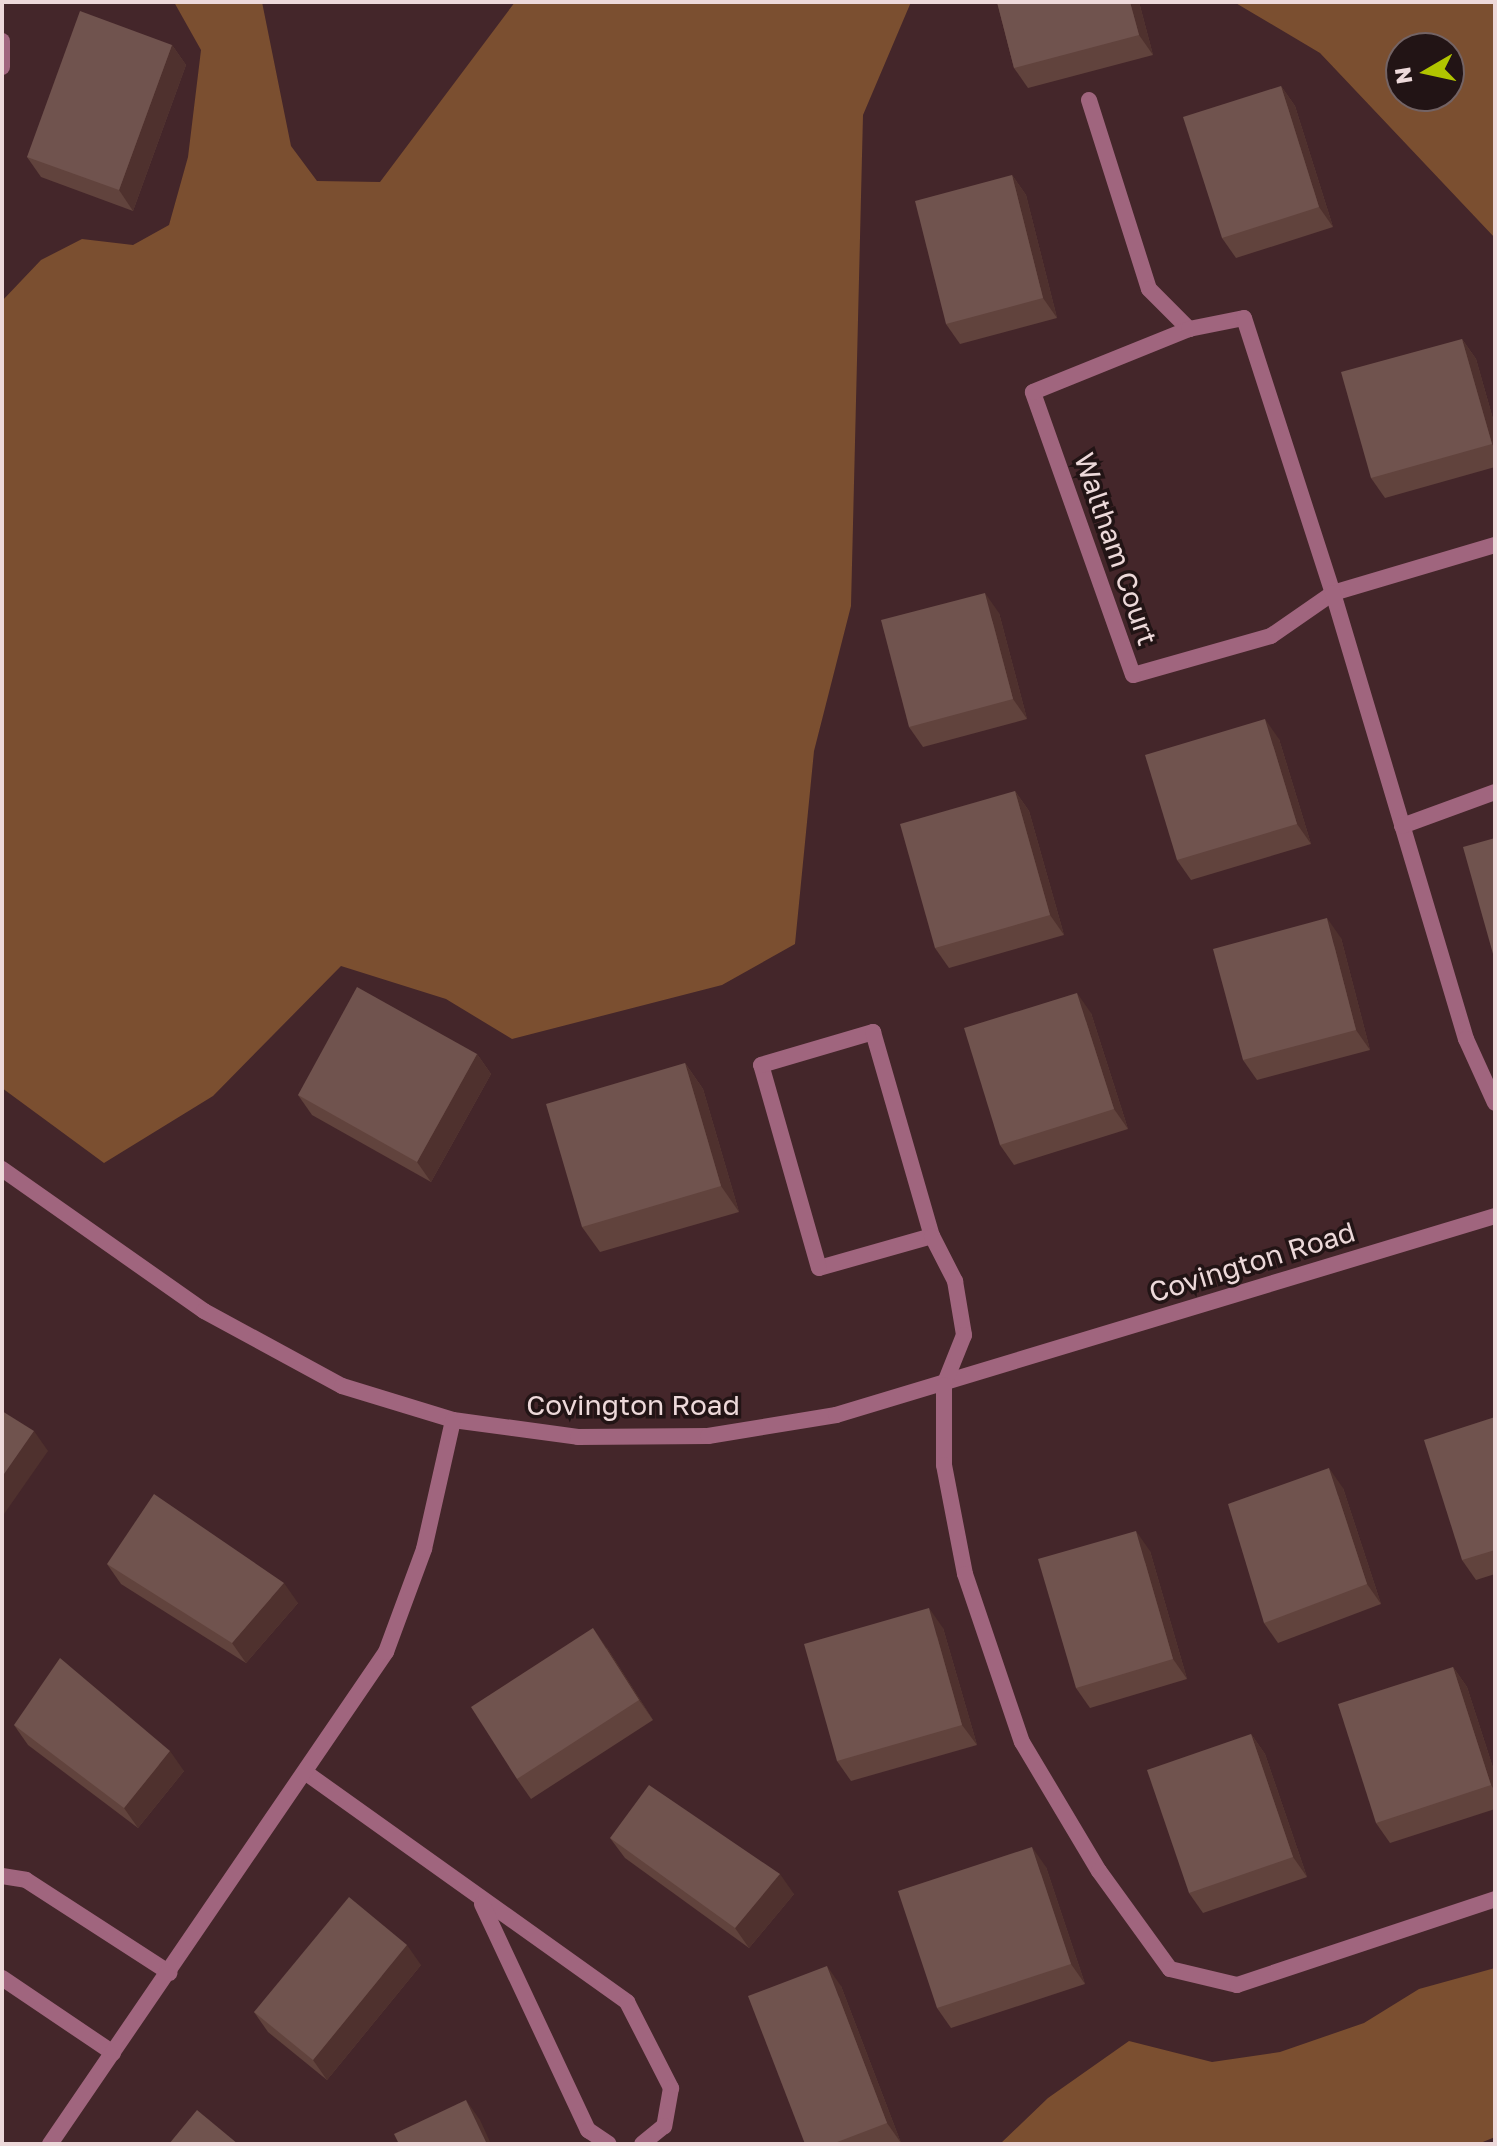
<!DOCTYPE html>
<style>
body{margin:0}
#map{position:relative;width:1497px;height:2146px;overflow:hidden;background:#44262a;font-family:"Golos Text",sans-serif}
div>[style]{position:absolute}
.green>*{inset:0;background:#7b4f30}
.minor>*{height:16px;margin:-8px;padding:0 8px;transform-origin:8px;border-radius:8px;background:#a0657e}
.wall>*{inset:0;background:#61433d}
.shaded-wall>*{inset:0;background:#4f312e}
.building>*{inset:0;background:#70534e}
span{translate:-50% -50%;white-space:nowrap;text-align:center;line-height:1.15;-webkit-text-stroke:7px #221415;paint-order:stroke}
.street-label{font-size:28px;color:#edd9da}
.frame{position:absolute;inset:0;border:4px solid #edd9da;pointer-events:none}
.north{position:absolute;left:1385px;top:32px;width:80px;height:80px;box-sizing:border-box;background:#221415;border:2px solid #736364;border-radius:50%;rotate:261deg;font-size:22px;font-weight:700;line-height:32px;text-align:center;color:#edd9da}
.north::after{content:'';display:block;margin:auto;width:28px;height:36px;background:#b1c500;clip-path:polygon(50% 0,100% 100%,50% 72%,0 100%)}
</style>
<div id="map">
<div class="green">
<i style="clip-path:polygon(174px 2px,262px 2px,291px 146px,317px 181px,380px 182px,515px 2px,911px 2px,863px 115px,851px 606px,814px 751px,795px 944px,722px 985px,512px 1039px,446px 999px,341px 966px,213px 1096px,104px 1163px,2px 1088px,2px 301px,41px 260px,82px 239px,133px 245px,169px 225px,188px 157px,201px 50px)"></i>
<i style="clip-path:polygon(evenodd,1234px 2px,1495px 2px,1495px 238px,1320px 53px,1234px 2px,1401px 48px,1449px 48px,1449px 96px,1401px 96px,1401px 48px)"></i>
<i style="clip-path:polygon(1495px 1968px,1495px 2137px,1478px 2144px,1000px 2144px,1048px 2098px,1129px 2041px,1212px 2062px,1280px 2052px,1364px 2023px,1419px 1989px)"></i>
</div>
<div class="minor">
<i style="left:2px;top:41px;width:26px;rotate:90deg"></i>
<i style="left:1089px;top:100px;width:198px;rotate:72.4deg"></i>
<i style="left:1149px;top:289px;width:57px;rotate:45deg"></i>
<i style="left:1495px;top:545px;width:169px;rotate:163.5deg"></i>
<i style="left:1333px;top:593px;width:75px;rotate:145.3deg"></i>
<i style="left:1271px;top:636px;width:143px;rotate:164.2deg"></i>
<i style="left:1133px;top:675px;width:300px;rotate:-109.5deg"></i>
<i style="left:1033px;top:392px;width:168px;rotate:-22deg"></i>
<i style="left:1189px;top:329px;width:56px;rotate:-11.3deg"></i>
<i style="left:1244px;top:318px;width:289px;rotate:72.1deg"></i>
<i style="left:1333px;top:593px;width:465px;rotate:73.4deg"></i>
<i style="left:1466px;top:1039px;width:70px;rotate:65.6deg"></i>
<i style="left:1402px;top:826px;width:99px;rotate:-20.1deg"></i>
<i style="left:2px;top:1169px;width:247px;rotate:35.1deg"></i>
<i style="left:204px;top:1311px;width:157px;rotate:28.5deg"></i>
<i style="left:342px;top:1386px;width:116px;rotate:17deg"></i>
<i style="left:453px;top:1420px;width:126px;rotate:7.7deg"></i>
<i style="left:578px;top:1437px;width:130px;rotate:-0.4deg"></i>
<i style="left:708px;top:1436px;width:130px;rotate:-9.3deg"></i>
<i style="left:836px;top:1415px;width:688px;rotate:-16.8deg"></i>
<i style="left:932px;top:1236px;width:117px;rotate:164.2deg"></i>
<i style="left:819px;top:1268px;width:211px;rotate:-105.9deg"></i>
<i style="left:761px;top:1065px;width:117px;rotate:-16.4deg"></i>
<i style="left:873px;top:1032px;width:212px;rotate:73.9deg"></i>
<i style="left:932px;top:1236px;width:51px;rotate:62.9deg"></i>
<i style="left:955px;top:1281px;width:55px;rotate:80.5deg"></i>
<i style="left:964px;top:1335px;width:54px;rotate:111.8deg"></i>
<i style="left:944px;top:1385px;width:80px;rotate:90deg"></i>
<i style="left:944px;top:1465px;width:111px;rotate:79.1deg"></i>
<i style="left:965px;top:1574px;width:177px;rotate:71.3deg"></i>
<i style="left:1022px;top:1742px;width:150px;rotate:59.2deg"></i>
<i style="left:1099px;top:1871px;width:121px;rotate:54.1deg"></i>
<i style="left:1170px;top:1969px;width:69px;rotate:13.4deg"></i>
<i style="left:1237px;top:1985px;width:272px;rotate:-18.4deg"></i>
<i style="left:309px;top:1775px;width:391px;rotate:35.5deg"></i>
<i style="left:627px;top:2002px;width:97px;rotate:62.9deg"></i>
<i style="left:671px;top:2088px;width:39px;rotate:100deg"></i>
<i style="left:664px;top:2126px;width:28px;rotate:141deg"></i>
<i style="left:2px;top:1876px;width:24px;rotate:9deg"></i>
<i style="left:26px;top:1880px;width:171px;rotate:32.9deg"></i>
<i style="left:482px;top:1904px;width:250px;rotate:64.9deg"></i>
<i style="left:588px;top:2130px;width:25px;rotate:34deg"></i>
<i style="left:2px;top:1978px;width:134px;rotate:34deg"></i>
<i style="left:50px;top:2144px;width:596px;rotate:-55.67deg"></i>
<i style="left:386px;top:1652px;width:110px;rotate:-69.7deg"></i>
<i style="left:424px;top:1549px;width:132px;rotate:-77.3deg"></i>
</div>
<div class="wall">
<i style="clip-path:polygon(997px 2px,1139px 2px,1153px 55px,1028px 88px,1014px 68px)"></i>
<i style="clip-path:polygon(172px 45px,186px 65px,133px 211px,41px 177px,27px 157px)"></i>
<i style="clip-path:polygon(1281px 86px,1295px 106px,1333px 227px,1236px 258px,1222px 238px)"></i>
<i style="clip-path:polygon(1012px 175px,1026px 195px,1057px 318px,960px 344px,946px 324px)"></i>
<i style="clip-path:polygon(1462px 339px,1476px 359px,1495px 426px,1495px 467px,1385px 498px,1371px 478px)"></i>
<i style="clip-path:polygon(999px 613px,1027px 719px,923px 747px,909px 727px)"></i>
<i style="clip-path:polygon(1279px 739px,1311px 844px,1191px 880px,1177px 860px)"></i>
<i style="clip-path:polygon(1015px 791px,1029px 811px,1064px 935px,949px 968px,935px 948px)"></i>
<i style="clip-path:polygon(1341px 938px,1370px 1050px,1257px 1080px,1243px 1060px)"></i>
<i style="clip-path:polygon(1091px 1013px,1128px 1129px,1014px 1165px,1000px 1145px)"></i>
<i style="clip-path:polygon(477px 1054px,491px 1074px,431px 1182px,312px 1115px,298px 1095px)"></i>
<i style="clip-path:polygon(685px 1063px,703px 1089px,739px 1212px,600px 1252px,582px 1227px)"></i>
<i style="clip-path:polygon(1495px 1417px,1495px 1574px,1476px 1580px,1462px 1560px)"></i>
<i style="clip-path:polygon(1343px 1488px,1381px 1604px,1278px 1643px,1264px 1623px)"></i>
<i style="clip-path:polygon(1150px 1551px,1187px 1679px,1090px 1708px,1076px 1688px)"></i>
<i style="clip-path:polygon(107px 1564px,298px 1603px,246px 1663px,121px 1584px)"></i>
<i style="clip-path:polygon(943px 1628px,977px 1745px,851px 1781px,837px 1761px)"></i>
<i style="clip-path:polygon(607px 1648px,653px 1720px,531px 1799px,517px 1779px)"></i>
<i style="clip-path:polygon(1453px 1667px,1467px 1687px,1495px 1774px,1495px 1809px,1390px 1843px,1376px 1823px)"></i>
<i style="clip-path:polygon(14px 1725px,184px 1771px,138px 1828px,28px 1745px)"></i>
<i style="clip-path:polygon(1251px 1734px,1265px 1754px,1307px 1877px,1203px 1913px,1189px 1893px)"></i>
<i style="clip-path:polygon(610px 1838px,794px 1894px,749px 1948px,625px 1858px)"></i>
<i style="clip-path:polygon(1046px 1867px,1085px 1984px,951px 2028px,937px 2008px)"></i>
<i style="clip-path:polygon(421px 1965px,327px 2080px,268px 2032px,254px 2012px)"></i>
<i style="clip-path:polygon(841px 1986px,901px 2143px,899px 2144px,805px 2144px)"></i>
</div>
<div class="shaded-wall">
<i style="clip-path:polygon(1130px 2px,1139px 2px,1153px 55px,1139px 35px)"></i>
<i style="clip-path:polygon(172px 45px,186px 65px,133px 211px,119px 190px)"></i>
<i style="clip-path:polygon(1281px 86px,1295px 106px,1333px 227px,1319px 207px)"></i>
<i style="clip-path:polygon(1012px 175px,1026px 195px,1057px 318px,1043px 298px)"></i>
<i style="clip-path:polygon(1462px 339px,1476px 359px,1495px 426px,1495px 449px,1492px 444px)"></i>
<i style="clip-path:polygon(985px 593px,999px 613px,1027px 719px,1013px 699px)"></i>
<i style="clip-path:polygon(1265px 719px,1279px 739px,1311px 844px,1297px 824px)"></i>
<i style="clip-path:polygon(1015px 791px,1029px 811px,1064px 935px,1050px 915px)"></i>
<i style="clip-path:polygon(1327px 918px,1341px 938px,1370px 1050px,1356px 1030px)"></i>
<i style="clip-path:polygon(1077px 993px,1091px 1013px,1128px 1129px,1114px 1109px)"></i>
<i style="clip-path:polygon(477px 1054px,491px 1074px,431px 1182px,417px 1162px)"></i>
<i style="clip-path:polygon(685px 1063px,703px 1089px,739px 1212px,721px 1186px)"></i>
<i style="clip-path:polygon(34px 1431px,48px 1451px,2px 1517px,2px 1477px)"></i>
<i style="clip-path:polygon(1329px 1468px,1343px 1488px,1381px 1604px,1367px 1584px)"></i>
<i style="clip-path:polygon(1136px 1531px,1150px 1551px,1187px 1679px,1173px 1659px)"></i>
<i style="clip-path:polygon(284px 1583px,298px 1603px,246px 1663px,232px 1643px)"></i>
<i style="clip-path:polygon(929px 1608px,943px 1628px,977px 1745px,962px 1725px)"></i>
<i style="clip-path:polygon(593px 1628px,607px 1648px,653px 1720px,639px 1700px)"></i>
<i style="clip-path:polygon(1453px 1667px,1467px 1687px,1495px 1774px,1495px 1791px,1491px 1785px)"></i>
<i style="clip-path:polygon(1251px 1734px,1265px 1754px,1307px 1877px,1293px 1857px)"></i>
<i style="clip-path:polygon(170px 1751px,184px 1771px,138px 1828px,124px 1808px)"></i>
<i style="clip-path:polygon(1032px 1847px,1046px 1867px,1085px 1984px,1071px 1964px)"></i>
<i style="clip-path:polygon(780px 1874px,794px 1894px,749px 1948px,735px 1928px)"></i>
<i style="clip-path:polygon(407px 1945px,421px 1965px,327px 2080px,313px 2060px)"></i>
<i style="clip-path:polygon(827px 1966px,841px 1986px,901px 2143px,887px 2123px)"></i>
<i style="clip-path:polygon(466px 2100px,480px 2120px,491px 2144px,487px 2144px)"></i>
</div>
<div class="building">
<i style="clip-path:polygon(997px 2px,1130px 2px,1139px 35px,1014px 68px)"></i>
<i style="clip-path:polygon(80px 11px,172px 45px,119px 190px,27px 157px)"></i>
<i style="clip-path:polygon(1281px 86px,1319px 207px,1222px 238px,1183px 117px)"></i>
<i style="clip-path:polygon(1012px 175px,1043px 298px,946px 324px,915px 201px)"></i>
<i style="clip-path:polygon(1462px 339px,1492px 444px,1371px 478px,1341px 372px)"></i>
<i style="clip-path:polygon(985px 593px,1013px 699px,909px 727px,881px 620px)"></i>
<i style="clip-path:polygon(1265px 719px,1297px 824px,1177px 860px,1145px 755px)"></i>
<i style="clip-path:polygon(1015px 791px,1050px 915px,935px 948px,900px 824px)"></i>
<i style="clip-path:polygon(1495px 838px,1495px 961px,1463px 847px)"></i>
<i style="clip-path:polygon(1327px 918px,1356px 1030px,1243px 1060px,1213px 949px)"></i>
<i style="clip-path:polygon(357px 987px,477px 1054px,417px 1162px,298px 1095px)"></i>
<i style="clip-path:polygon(1077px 993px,1114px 1109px,1000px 1145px,964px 1028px)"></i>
<i style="clip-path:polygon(685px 1063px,721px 1186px,582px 1227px,546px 1104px)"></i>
<i style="clip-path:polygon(2px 1411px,34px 1431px,2px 1477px)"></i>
<i style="clip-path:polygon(1495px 1417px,1495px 1550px,1462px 1560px,1424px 1440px)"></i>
<i style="clip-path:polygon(1329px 1468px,1367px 1584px,1264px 1623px,1228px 1504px)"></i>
<i style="clip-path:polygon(154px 1494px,284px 1583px,232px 1643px,107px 1564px)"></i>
<i style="clip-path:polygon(1136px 1531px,1173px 1659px,1076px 1688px,1038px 1559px)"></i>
<i style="clip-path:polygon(929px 1608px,962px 1725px,837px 1761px,804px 1644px)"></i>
<i style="clip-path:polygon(593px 1628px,639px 1700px,517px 1779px,471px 1707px)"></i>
<i style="clip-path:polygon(60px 1658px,170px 1751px,124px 1808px,14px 1725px)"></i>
<i style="clip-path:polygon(1453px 1667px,1491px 1785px,1376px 1823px,1338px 1704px)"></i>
<i style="clip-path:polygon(1251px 1734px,1293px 1857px,1189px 1893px,1147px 1770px)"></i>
<i style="clip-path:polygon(649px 1785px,780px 1874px,735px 1928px,610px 1838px)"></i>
<i style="clip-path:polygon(1032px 1847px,1071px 1964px,937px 2008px,898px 1891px)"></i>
<i style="clip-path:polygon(349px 1897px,407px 1945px,313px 2060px,254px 2012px)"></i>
<i style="clip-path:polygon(827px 1966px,887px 2123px,832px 2144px,805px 2144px,748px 1996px)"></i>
<i style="clip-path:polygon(466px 2100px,487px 2144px,399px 2144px,394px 2134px)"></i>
<i style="clip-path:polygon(197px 2110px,238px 2144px,169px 2144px)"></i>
</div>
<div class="street-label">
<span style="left:1116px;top:549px;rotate:71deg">Waltham Court</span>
<span style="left:1252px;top:1262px;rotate:-17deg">Covington Road</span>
<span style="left:633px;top:1405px">Covington Road</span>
</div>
<div class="frame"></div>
<div class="north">N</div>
</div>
